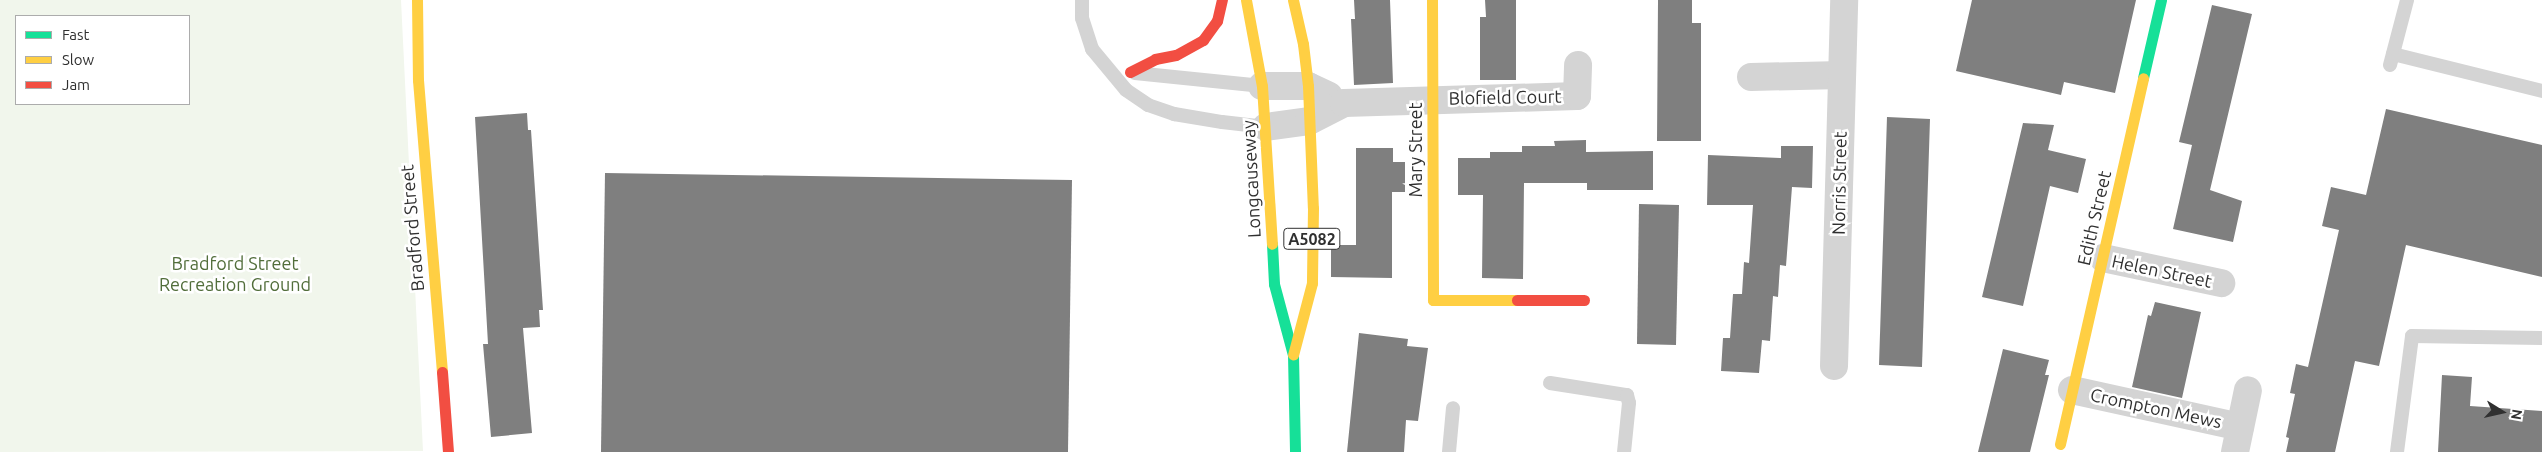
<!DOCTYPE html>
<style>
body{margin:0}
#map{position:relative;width:2542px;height:452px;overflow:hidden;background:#fff;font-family:Ubuntu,sans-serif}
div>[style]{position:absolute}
.green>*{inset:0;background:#f1f6ec}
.building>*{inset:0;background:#7f7f7f}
.lane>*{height:14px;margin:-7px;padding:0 7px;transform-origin:7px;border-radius:7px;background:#d4d4d4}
.street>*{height:28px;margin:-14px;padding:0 14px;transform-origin:14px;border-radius:14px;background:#d4d4d4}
.fast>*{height:11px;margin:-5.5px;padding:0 5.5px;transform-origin:5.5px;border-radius:5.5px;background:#16e098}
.slow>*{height:11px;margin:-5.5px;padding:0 5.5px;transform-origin:5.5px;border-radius:5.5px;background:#ffcf43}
.jam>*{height:11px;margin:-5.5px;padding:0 5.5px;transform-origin:5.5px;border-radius:5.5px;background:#f24e42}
span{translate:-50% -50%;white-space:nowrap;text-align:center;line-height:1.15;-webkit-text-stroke:5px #fff;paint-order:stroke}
.shield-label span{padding:1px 4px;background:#fff;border:1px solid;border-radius:4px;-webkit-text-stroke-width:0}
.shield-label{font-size:16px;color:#303030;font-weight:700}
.street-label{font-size:18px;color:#303030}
.park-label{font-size:18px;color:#526e3b}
.legend{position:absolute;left:15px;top:15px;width:175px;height:90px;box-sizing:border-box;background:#fff;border:1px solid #acacac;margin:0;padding:6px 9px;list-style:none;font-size:15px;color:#303030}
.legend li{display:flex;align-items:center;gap:10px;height:25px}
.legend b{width:25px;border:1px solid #acacac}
.north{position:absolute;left:2477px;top:387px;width:50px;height:50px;-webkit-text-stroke:4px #fff;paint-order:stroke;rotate:100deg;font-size:14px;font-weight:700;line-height:20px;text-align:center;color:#303030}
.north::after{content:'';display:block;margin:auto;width:18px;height:22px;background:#303030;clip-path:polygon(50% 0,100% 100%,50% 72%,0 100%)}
</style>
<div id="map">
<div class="green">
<i style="clip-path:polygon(evenodd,0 0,401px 0,423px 451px,0 452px,0 0,16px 16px,189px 16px,189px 104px,16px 104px,16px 16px)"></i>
</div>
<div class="building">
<i style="clip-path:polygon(1354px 0,1390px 0,1393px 83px,1354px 85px,1351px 19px,1355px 19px)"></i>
<i style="clip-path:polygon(1485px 0,1516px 0,1516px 80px,1480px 80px,1480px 17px,1486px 17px)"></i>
<i style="clip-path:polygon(1658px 0,1692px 0,1692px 23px,1701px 23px,1701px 141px,1657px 141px)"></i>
<i style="clip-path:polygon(1972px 0,2136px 0,2115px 93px,2064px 82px,2061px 95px,1956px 71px)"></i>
<i style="clip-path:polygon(2212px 5px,2252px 14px,2210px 190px,2242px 201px,2233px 242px,2173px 229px,2192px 145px,2179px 142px)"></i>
<i style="clip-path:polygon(2386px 109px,2542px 145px,2542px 277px,2406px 245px,2379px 366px,2355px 361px,2335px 452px,2286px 452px,2289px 438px,2286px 437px,2295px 394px,2290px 393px,2296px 364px,2308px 367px,2339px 230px,2322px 226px,2331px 187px,2366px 195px)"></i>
<i style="clip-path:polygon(527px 113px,528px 130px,531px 130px,543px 310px,539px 310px,540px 327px,523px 328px,532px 433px,491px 437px,483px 344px,488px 344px,475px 117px)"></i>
<i style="clip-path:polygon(1887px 117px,1930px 119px,1922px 367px,1879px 365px)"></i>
<i style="clip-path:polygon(2023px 123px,2054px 125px,2048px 150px,2086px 159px,2078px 193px,2050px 186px,2023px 306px,1982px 297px)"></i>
<i style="clip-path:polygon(1586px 140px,1586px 152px,1653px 151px,1653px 190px,1587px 190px,1587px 183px,1524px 183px,1523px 279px,1482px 278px,1483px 195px,1458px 195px,1458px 158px,1490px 158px,1490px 152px,1522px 152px,1522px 146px,1555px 146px,1554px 141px)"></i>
<i style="clip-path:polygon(1781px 146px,1813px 146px,1812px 188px,1792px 187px,1786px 266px,1780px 265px,1778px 297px,1773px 296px,1770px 341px,1762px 340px,1759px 373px,1721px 371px,1723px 338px,1730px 338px,1733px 294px,1742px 294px,1744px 262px,1749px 263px,1753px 205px,1707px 205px,1708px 155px,1781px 158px)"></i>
<i style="clip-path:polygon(1356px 148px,1393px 148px,1393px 162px,1405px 162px,1405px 192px,1392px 192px,1392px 278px,1331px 277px,1331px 245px,1356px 245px)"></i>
<i style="clip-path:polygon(605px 173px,1072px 180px,1068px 452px,601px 452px)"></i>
<i style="clip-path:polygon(1639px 204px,1679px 205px,1676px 345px,1637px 344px)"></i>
<i style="clip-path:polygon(2155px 302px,2201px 312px,2182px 398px,2132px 387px,2148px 315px,2151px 316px)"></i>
<i style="clip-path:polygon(1359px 333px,1408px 339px,1407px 346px,1428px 348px,1418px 421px,1406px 420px,1404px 452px,1347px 452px)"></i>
<i style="clip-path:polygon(2003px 349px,2049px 360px,2045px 375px,2049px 375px,2030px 452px,1978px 452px)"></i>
<i style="clip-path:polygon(2442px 375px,2472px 377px,2470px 406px,2542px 411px,2542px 452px,2438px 452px)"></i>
</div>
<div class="lane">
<i style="left:1082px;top:0;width:18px;rotate:90deg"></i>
<i style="left:1082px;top:18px;width:33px;rotate:72deg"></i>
<i style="left:1092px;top:49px;width:53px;rotate:50.3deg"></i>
<i style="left:1126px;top:90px;width:27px;rotate:34deg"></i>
<i style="left:1148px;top:105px;width:28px;rotate:19deg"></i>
<i style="left:1174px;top:114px;width:49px;rotate:9.5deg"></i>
<i style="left:1222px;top:122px;width:44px;rotate:6.5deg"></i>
<i style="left:2393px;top:54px;width:154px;rotate:13.9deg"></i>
<i style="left:2390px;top:65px;width:67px;rotate:-75.3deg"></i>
<i style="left:1135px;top:73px;width:128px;rotate:5.8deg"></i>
<i style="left:1550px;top:383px;width:78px;rotate:8.9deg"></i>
<i style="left:1627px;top:395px;width:8px;rotate:76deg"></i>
<i style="left:1629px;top:403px;width:49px;rotate:95.8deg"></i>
<i style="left:1449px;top:452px;width:44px;rotate:-84.8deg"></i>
<i style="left:2397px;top:452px;width:117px;rotate:-82.6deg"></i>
<i style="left:2412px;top:336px;width:130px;rotate:0.9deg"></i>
</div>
<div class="street">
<i style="left:1751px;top:77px;width:91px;rotate:-1.3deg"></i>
<i style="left:1262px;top:86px;width:46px"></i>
<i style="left:1308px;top:86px;width:23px;rotate:25deg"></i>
<i style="left:1266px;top:127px;width:43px;rotate:-7.9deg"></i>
<i style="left:1309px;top:121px;width:39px;rotate:-27deg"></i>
<i style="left:1344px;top:103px;width:233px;rotate:-1.7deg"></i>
<i style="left:1577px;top:96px;width:31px;rotate:-88deg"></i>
<i style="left:2103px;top:258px;width:121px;rotate:12deg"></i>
<i style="left:1834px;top:366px;width:366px;rotate:-88.4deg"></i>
<i style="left:2072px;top:390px;width:172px;rotate:12.4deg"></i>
<i style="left:2235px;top:452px;width:63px;rotate:-78.2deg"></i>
</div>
<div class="fast">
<i style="left:2143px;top:78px;width:80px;rotate:-77deg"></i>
<i style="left:1272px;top:244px;width:40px;rotate:87.1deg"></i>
<i style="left:1274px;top:284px;width:73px;rotate:75deg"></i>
<i style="left:1293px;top:355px;width:97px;rotate:88.8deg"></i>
</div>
<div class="slow">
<i style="left:417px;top:0;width:80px;rotate:89.3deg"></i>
<i style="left:418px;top:80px;width:293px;rotate:85.3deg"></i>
<i style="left:1246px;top:0;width:87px;rotate:79.5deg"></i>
<i style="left:1262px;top:86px;width:158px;rotate:86.4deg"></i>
<i style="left:1293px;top:0;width:45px;rotate:77.2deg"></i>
<i style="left:1303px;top:44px;width:42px;rotate:83.2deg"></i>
<i style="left:1308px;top:86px;width:122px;rotate:87.7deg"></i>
<i style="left:1313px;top:208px;width:75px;rotate:90.8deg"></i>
<i style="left:1312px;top:283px;width:74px;rotate:104.8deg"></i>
<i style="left:1432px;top:0;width:300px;rotate:89.8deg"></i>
<i style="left:1433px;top:300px;width:84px"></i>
<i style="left:2060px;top:444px;width:375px;rotate:-77.2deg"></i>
</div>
<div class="jam">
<i style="left:1130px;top:72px;width:28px;rotate:-27deg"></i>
<i style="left:1155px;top:59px;width:21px;rotate:-11deg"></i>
<i style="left:1176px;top:55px;width:31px;rotate:-29deg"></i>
<i style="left:1203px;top:40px;width:24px;rotate:-54deg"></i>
<i style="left:1217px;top:21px;width:22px;rotate:-77deg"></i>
<i style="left:1517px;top:300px;width:67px"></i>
<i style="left:442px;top:372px;width:80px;rotate:85.7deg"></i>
</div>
<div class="shield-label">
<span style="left:1312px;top:239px">A5082</span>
</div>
<div class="street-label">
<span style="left:1505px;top:97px;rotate:-1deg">Blofield Court</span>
<span style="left:1415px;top:150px;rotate:-90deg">Mary Street</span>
<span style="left:1251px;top:179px;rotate:-93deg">Longcauseway</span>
<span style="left:1839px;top:183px;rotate:-89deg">Norris Street</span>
<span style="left:2094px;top:218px;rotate:-77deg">Edith Street</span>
<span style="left:412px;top:228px;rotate:-95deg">Bradford Street</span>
<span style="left:2162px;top:271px;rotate:12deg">Helen Street</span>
<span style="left:2156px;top:408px;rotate:12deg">Crompton Mews</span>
</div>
<div class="park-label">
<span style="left:235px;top:274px">Bradford Street<br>Recreation Ground</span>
</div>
<ul class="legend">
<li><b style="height:6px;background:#16e098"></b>Fast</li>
<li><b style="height:6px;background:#ffcf43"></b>Slow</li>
<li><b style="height:6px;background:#f24e42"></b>Jam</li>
</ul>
<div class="north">N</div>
</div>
